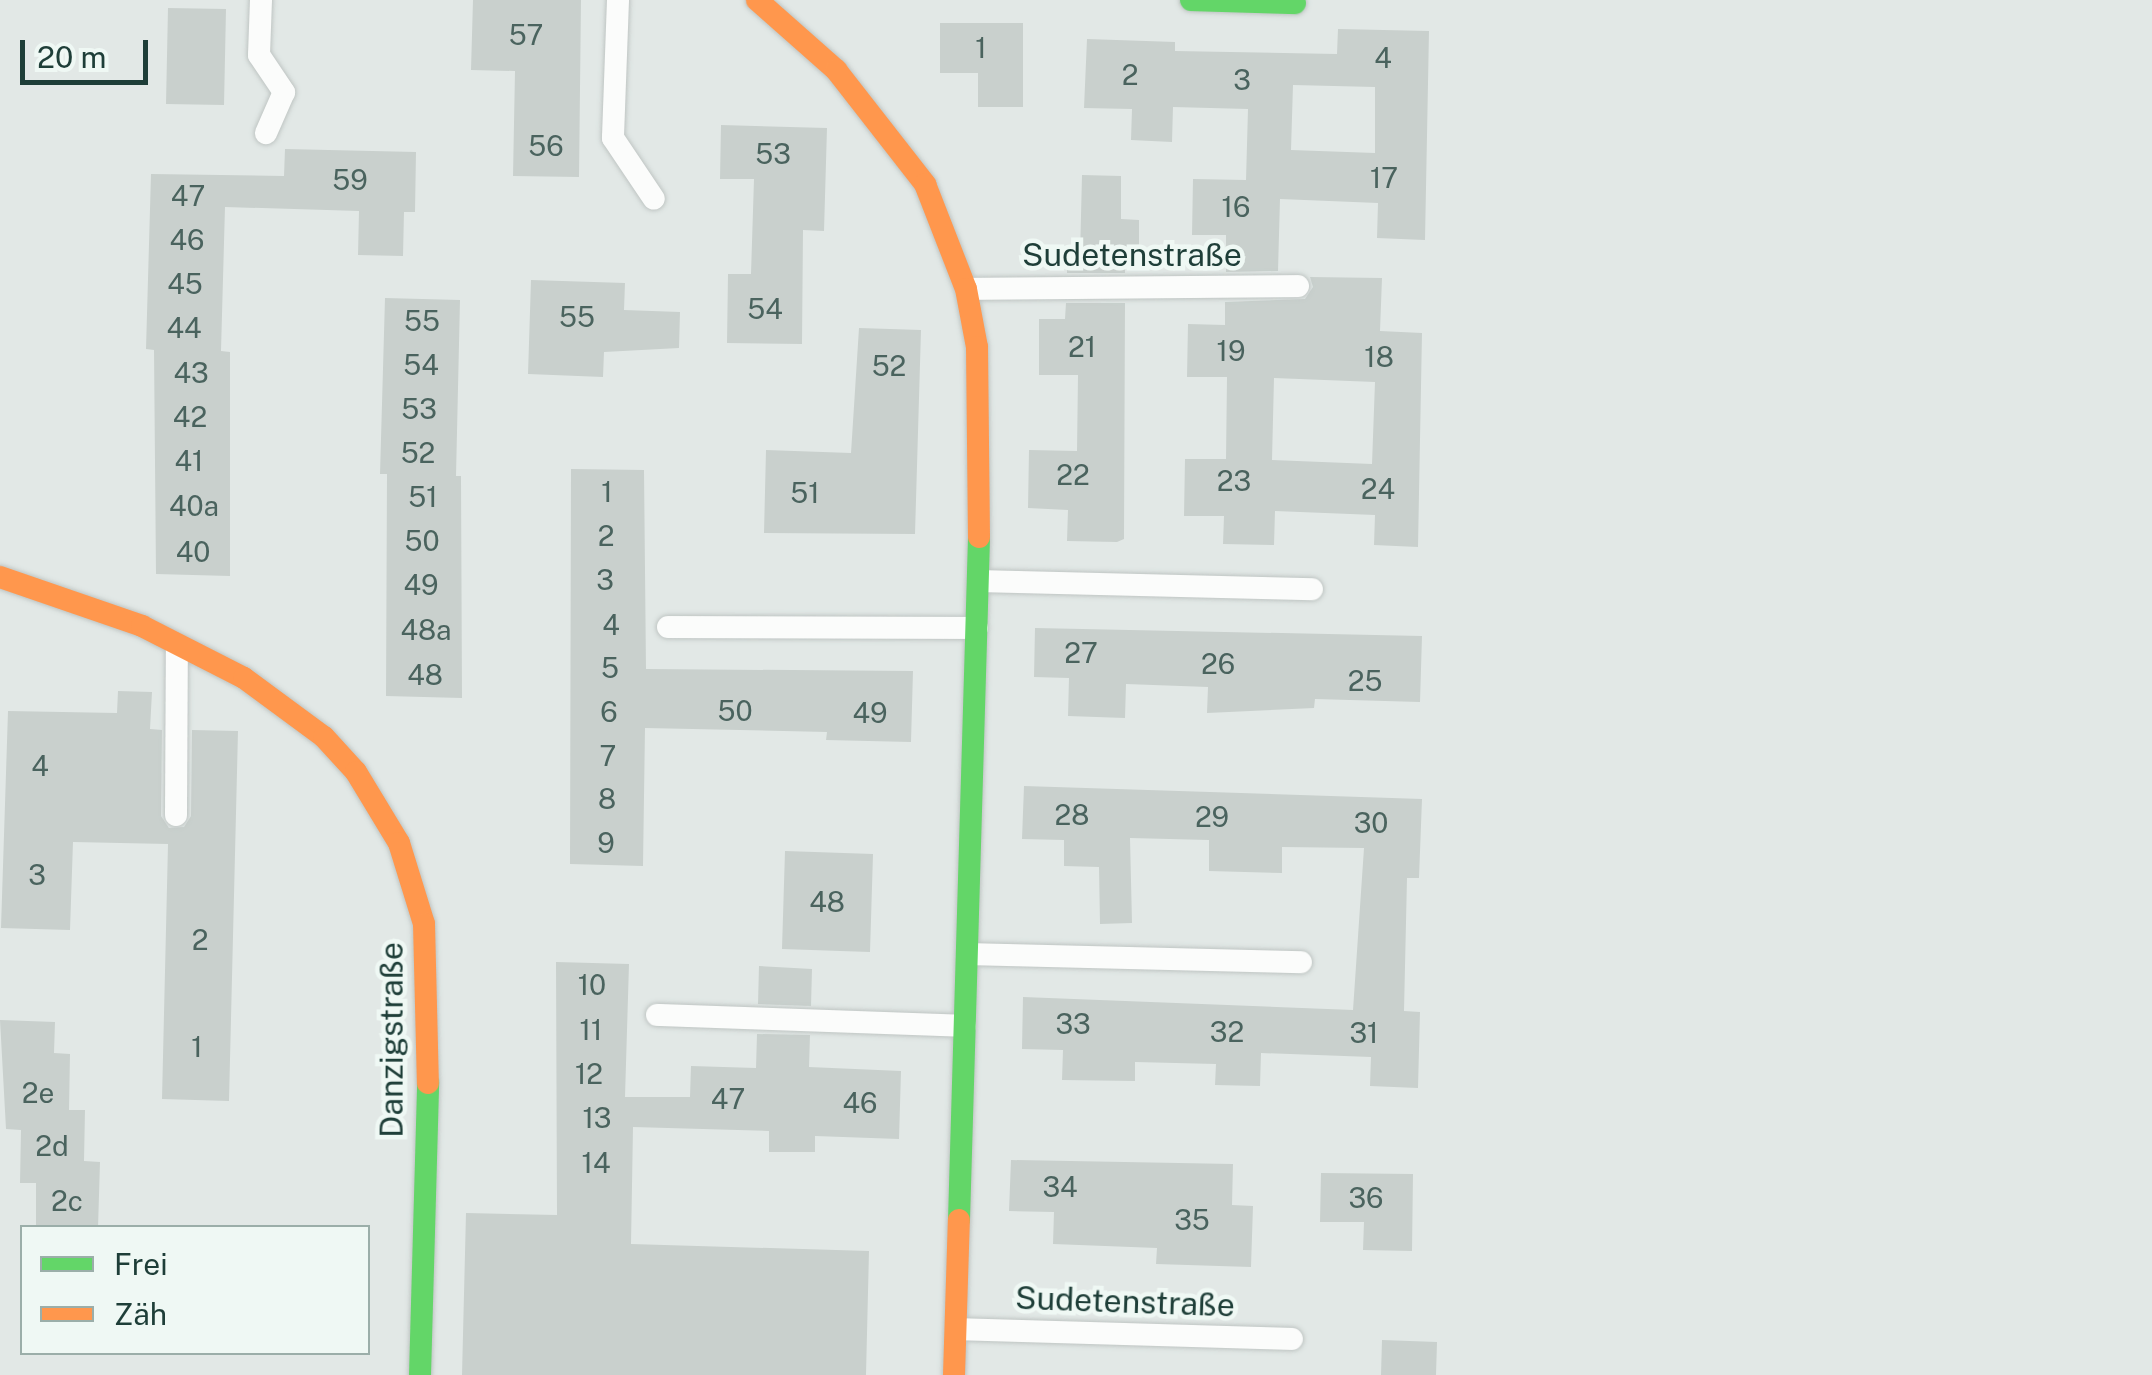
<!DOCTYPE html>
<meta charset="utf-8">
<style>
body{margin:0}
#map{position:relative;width:2152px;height:1375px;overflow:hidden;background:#e2e8e6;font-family:"Public Sans",sans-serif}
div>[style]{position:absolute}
.building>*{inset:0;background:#c9d0cd}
.roads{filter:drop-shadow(0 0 2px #bfc5c3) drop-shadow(0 0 2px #bfc5c3)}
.lane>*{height:22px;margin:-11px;padding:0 11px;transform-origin:11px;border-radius:11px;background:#fbfcfb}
.fast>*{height:22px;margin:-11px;padding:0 11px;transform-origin:11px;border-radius:11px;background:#63d668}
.slow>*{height:22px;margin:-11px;padding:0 11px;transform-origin:11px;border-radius:11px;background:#ff974d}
span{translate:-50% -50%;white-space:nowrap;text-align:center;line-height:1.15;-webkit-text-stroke:9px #eff8f4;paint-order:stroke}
.number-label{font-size:28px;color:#4a635e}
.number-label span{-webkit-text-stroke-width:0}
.street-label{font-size:32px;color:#1e3e38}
.legend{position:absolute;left:20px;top:1225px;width:350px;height:130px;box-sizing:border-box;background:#eff8f4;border:2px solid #9baea9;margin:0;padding:12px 18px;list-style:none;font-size:30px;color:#1e3e38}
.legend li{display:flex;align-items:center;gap:20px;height:50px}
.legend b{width:50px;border:2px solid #9baea9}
.scale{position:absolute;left:20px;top:40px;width:128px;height:45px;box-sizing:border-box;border:5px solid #1e3e38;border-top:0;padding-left:12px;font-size:30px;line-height:35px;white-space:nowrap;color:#1e3e38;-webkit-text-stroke:8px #eff8f4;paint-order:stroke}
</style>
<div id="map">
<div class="building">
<i style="clip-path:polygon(473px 0,581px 0,579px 177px,513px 176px,515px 71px,471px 70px)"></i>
<i style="clip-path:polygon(168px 8px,226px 9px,224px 105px,166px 104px)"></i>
<i style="clip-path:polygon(940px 23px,1023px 23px,1023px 107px,978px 107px,978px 73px,940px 73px)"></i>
<i style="clip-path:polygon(evenodd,1338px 29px,1429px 31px,1425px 240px,1377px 238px,1378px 203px,1280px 199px,1278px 271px,1226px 272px,1226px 235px,1192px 235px,1193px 179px,1246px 180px,1248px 109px,1173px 107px,1172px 142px,1131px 140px,1132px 109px,1084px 108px,1087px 39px,1175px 42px,1175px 51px,1337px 54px,1338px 29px,1293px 85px,1375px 87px,1375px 153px,1291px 150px,1293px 85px)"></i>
<i style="clip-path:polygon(721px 125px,827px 128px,824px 231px,803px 230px,802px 344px,727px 343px,728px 274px,751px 274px,754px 179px,720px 179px)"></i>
<i style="clip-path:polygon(285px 149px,416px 152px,415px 212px,404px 212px,403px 256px,358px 255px,359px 211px,225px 207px,221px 351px,230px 352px,230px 576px,156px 574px,154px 350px,146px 349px,151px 174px,284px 176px)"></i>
<i style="clip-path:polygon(1082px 175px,1121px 176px,1121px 219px,1139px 220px,1139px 260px,1125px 259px,1125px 273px,1067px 273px,1067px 256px,1080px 257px)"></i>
<i style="clip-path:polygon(evenodd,1310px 277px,1382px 278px,1380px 331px,1422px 333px,1418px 547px,1374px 545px,1375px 515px,1275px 511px,1274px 545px,1223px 544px,1224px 516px,1184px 516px,1185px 459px,1226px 459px,1227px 377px,1187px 377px,1188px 324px,1225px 325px,1225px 302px,1305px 299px,1313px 287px,1310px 277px,1274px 378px,1375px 382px,1372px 464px,1272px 460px,1274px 378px)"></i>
<i style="clip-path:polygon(531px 280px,625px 283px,624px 310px,680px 312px,679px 348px,604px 352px,603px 377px,528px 374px)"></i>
<i style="clip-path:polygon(385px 298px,460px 300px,456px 476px,461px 476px,462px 698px,386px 696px,387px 474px,380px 474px)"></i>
<i style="clip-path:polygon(1066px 303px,1125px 303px,1124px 539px,1117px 542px,1067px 541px,1068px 510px,1028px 508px,1029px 450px,1077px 451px,1078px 375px,1039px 375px,1039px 319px,1065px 319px)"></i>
<i style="clip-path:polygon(859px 328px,921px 330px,915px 534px,764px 533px,766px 450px,851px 453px)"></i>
<i style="clip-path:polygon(571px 469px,644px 470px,646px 669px,913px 671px,911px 742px,826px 740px,827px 732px,645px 728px,643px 866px,570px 864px)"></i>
<i style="clip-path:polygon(1035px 628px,1422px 636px,1420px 702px,1315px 699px,1314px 708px,1207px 713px,1208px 687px,1126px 684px,1125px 718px,1068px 716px,1069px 678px,1034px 677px)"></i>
<i style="clip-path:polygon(118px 691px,152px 692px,150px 729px,162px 730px,161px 816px,169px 828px,184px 827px,191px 816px,192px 730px,238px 731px,229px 1101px,162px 1099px,168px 844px,73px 842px,70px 930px,1px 928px,8px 711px,117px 713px)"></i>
<i style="clip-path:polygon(1024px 786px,1422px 799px,1419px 878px,1407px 878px,1404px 1011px,1420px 1012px,1418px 1088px,1370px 1086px,1371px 1057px,1261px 1053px,1260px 1086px,1215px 1085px,1216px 1064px,1135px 1062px,1135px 1081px,1062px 1080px,1063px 1050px,1022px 1049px,1023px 997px,1353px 1010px,1364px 848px,1282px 847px,1282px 873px,1209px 871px,1209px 840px,1130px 838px,1132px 923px,1100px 924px,1099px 867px,1064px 866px,1064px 840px,1022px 839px)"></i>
<i style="clip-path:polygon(785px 851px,873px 854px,870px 952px,782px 949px)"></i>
<i style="clip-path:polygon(556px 962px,629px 964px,625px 1097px,690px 1097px,691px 1066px,756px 1068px,757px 1034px,810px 1035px,809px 1067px,901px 1071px,899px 1139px,815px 1136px,815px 1152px,769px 1152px,769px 1131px,633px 1127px,631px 1244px,869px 1251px,866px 1375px,462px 1375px,466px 1213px,557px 1215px)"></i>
<i style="clip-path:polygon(759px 966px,812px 969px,811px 1006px,758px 1004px)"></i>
<i style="clip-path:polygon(0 1020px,55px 1022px,54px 1053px,70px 1054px,69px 1110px,85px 1110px,84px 1161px,100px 1162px,98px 1228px,36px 1228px,36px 1183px,20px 1183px,21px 1130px,6px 1129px)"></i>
<i style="clip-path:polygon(1011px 1160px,1233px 1164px,1232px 1205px,1253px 1206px,1251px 1267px,1156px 1264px,1157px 1248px,1053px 1244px,1054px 1212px,1009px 1211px)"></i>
<i style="clip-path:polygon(1321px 1173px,1413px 1174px,1412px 1251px,1363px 1250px,1364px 1222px,1320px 1222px)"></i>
<i style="clip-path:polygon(1382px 1340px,1437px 1342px,1436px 1375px,1381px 1375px)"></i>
</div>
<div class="roads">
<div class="lane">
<i style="left:261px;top:0;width:55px;rotate:92.1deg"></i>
<i style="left:259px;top:55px;width:45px;rotate:56deg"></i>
<i style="left:284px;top:92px;width:45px;rotate:113.7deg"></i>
<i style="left:618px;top:0;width:138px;rotate:92.1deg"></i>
<i style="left:613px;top:138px;width:73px;rotate:56.1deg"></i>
<i style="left:966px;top:289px;width:332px;rotate:-0.5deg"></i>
<i style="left:978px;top:581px;width:334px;rotate:1.4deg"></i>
<i style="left:668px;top:627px;width:309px;rotate:0.2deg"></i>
<i style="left:176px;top:815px;width:169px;rotate:-89.7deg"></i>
<i style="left:967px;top:954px;width:334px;rotate:1.4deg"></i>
<i style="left:657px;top:1015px;width:308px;rotate:2deg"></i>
<i style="left:956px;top:1329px;width:336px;rotate:1.7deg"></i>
</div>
<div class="fast">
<i style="left:1191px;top:0;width:104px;rotate:1.7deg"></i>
<i style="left:959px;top:1220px;width:683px;rotate:-88.32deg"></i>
<i style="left:420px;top:1375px;width:292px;rotate:-88.4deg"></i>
</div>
<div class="slow">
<i style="left:757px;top:0;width:106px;rotate:41.5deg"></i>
<i style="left:836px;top:70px;width:145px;rotate:52deg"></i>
<i style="left:925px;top:184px;width:113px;rotate:68.7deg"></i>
<i style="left:966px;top:289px;width:59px;rotate:79.3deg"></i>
<i style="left:977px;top:347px;width:190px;rotate:89.4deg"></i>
<i style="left:0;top:577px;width:150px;rotate:19deg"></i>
<i style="left:142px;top:626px;width:114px;rotate:27deg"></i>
<i style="left:244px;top:678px;width:99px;rotate:36.4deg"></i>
<i style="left:324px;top:737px;width:47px;rotate:47.6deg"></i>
<i style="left:356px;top:772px;width:83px;rotate:58.8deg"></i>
<i style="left:399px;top:843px;width:85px;rotate:72.8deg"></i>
<i style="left:424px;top:924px;width:159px;rotate:88.6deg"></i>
<i style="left:954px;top:1375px;width:155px;rotate:-88.2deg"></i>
</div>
</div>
<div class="number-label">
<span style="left:526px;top:35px">57</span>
<span style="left:981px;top:48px">1</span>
<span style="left:1383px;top:58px">4</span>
<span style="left:1130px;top:75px">2</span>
<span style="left:1242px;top:80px">3</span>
<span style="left:546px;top:146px">56</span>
<span style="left:773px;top:154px">53</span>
<span style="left:1384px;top:178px">17</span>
<span style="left:350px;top:180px">59</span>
<span style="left:188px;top:196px">47</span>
<span style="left:1236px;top:207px">16</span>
<span style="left:187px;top:240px">46</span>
<span style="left:185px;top:284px">45</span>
<span style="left:765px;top:309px">54</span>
<span style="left:577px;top:317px">55</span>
<span style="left:422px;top:321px">55</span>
<span style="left:184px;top:328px">44</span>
<span style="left:1082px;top:347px">21</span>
<span style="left:1231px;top:351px">19</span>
<span style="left:1379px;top:357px">18</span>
<span style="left:421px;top:365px">54</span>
<span style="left:889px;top:366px">52</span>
<span style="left:191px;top:373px">43</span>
<span style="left:419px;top:409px">53</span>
<span style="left:190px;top:417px">42</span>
<span style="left:418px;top:453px">52</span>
<span style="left:189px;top:461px">41</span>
<span style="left:1073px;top:475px">22</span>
<span style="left:1234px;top:481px">23</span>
<span style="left:1378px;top:489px">24</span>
<span style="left:607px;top:492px">1</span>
<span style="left:805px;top:493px">51</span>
<span style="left:423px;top:497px">51</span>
<span style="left:194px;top:506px">40a</span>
<span style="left:606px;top:536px">2</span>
<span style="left:422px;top:541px">50</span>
<span style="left:193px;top:552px">40</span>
<span style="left:605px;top:580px">3</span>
<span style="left:421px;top:585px">49</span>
<span style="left:611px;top:625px">4</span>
<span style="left:426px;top:630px">48a</span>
<span style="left:1081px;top:653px">27</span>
<span style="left:1218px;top:664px">26</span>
<span style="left:610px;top:668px">5</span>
<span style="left:425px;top:675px">48</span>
<span style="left:1365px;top:681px">25</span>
<span style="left:735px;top:711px">50</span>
<span style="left:609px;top:712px">6</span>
<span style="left:870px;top:713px">49</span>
<span style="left:608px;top:756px">7</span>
<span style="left:40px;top:766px">4</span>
<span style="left:607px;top:799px">8</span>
<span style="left:1072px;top:815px">28</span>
<span style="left:1212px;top:817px">29</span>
<span style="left:1371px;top:823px">30</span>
<span style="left:606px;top:843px">9</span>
<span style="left:37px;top:875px">3</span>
<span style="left:827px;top:902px">48</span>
<span style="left:200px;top:940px">2</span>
<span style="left:592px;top:985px">10</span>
<span style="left:1073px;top:1024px">33</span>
<span style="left:591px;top:1030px">11</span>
<span style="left:1227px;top:1032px">32</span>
<span style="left:1364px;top:1033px">31</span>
<span style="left:197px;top:1047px">1</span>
<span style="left:589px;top:1074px">12</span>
<span style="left:38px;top:1093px">2e</span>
<span style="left:728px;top:1099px">47</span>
<span style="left:860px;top:1103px">46</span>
<span style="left:597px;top:1118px">13</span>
<span style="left:52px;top:1146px">2d</span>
<span style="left:596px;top:1163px">14</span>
<span style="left:1060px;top:1187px">34</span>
<span style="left:1366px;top:1198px">36</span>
<span style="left:67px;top:1201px">2c</span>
<span style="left:1192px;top:1220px">35</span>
</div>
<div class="street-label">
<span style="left:1132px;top:255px">Sudetenstraße</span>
<span style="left:392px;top:1040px;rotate:-90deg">Danzigstraße</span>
<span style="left:1125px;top:1302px;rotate:2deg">Sudetenstraße</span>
</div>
<ul class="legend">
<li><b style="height:12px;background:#63d668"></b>Frei</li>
<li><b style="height:12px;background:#ff974d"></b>Zäh</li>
</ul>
<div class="scale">20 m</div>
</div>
